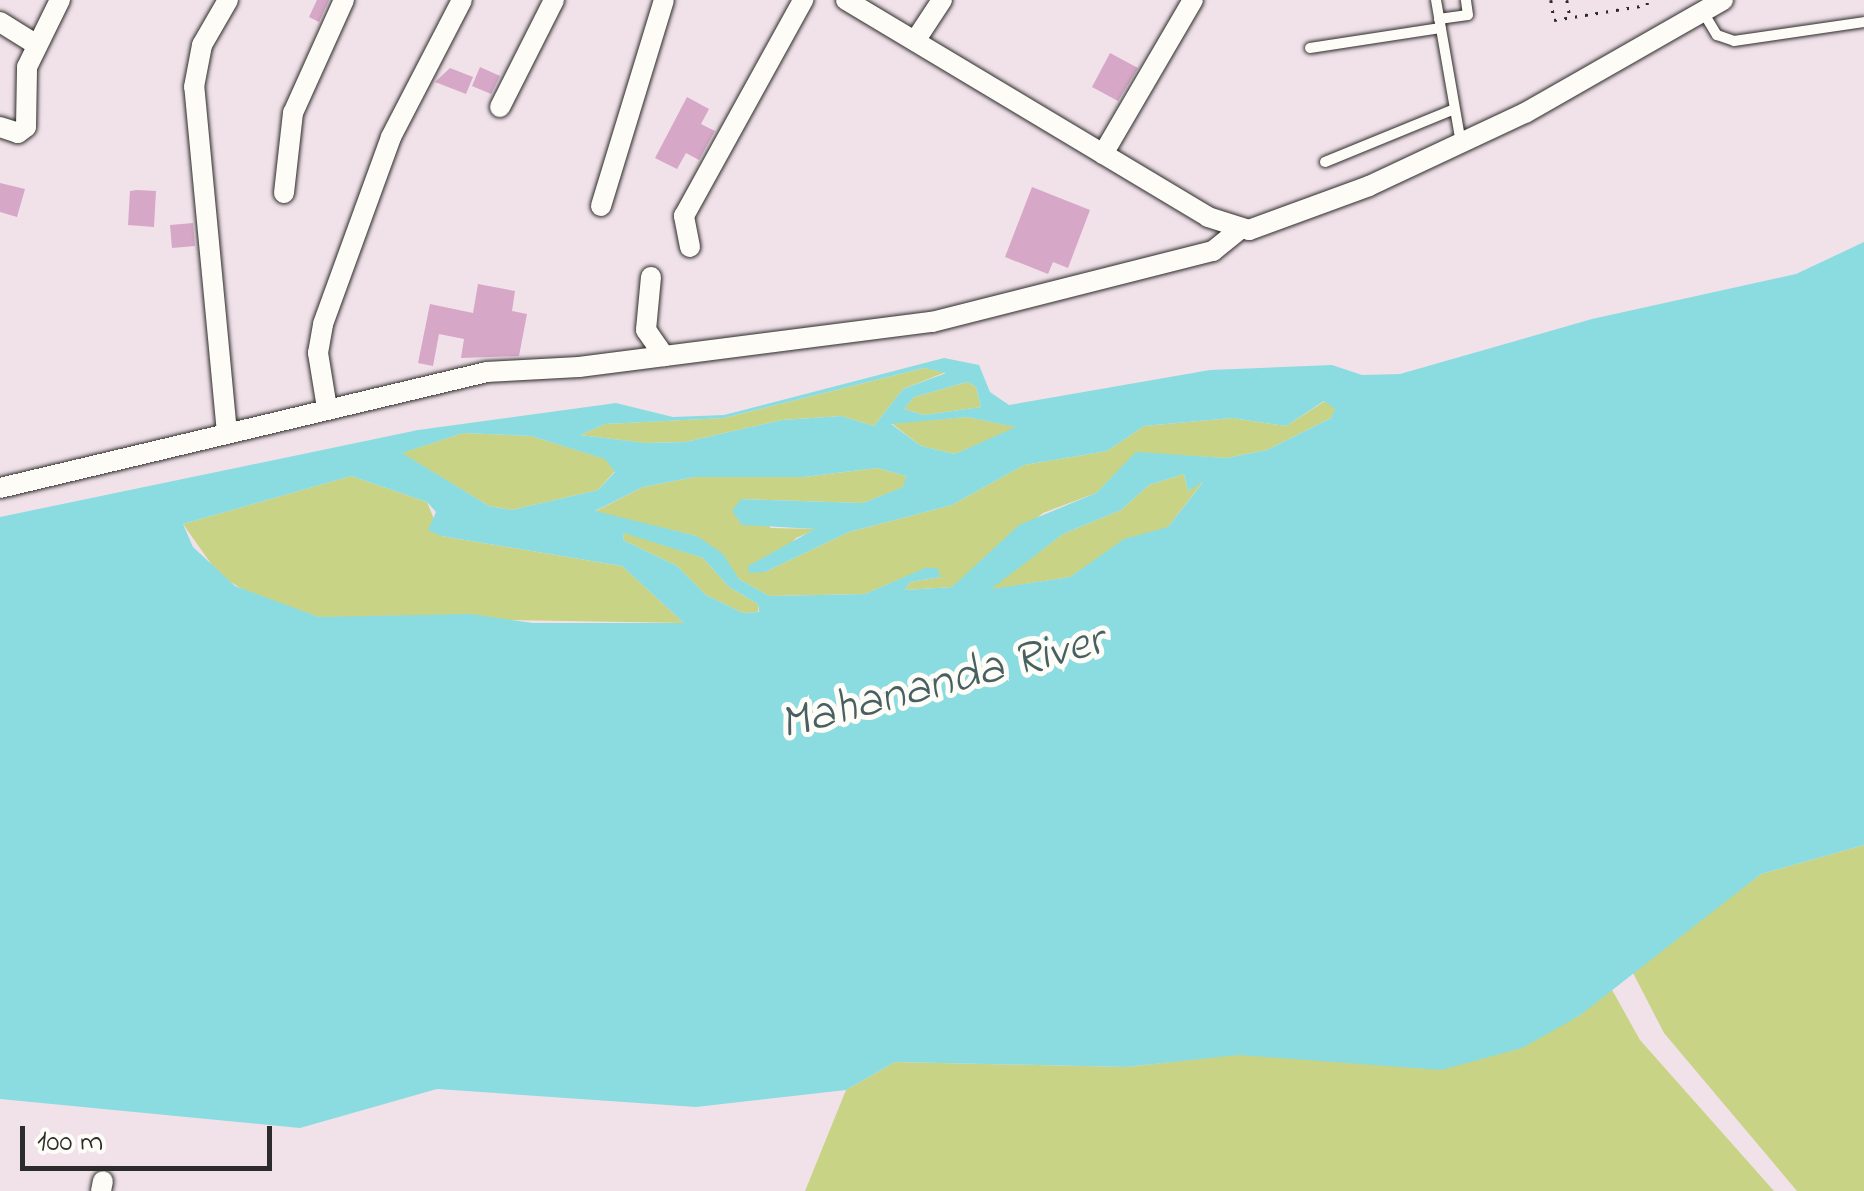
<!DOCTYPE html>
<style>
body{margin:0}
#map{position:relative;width:1864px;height:1191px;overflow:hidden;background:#f1e2e9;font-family:"Indie Flower",sans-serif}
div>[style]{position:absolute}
.green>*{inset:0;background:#c8d386}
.water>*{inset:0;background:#8bdce1}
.building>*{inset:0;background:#d6a7c7}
.path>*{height:2.5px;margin-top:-1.25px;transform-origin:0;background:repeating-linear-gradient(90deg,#2b2b2b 0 2.5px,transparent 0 10.5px)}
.roads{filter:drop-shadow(0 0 2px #2b2b2b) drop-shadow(0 0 2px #2b2b2b)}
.service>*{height:10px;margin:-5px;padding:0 5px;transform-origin:5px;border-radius:5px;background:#fdfcf7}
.minor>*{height:20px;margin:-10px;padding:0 10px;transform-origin:10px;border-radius:10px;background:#fdfcf7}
span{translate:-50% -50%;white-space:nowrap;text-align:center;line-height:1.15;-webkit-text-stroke:10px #fdfcf7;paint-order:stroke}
.water-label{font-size:48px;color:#486062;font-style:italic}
.scale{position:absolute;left:20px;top:1126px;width:252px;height:45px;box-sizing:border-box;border:5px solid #2b2b2b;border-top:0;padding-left:12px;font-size:30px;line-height:35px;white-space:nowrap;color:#2b2b2b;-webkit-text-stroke:8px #fdfcf7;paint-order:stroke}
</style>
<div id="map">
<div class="green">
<i style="clip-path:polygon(924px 368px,946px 372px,903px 389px,874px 426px,841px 416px,782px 420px,685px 442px,645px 443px,580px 435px,605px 424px,724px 418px)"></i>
<i style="clip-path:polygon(967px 382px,976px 387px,981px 407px,924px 415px,904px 409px,914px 397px)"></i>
<i style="clip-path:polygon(1325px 401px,1336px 409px,1331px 418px,1267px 450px,1227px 458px,1136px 453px,1096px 493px,1043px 513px,952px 587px,905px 590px,910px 582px,941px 577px,900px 579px,865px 594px,769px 596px,739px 579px,697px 536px,594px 512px,643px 487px,695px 477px,804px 477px,877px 468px,906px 476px,904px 487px,863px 503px,741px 499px,771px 528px,817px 529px,796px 538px,765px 572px,849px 532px,952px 505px,1024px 465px,1107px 451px,1144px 426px,1232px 418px,1286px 426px)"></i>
<i style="clip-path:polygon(967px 417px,1018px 427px,955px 454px,921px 446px,891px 423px)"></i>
<i style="clip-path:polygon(463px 433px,531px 436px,606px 459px,615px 471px,598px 490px,512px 510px,489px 506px,401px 453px)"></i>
<i style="clip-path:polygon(1184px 474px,1188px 491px,1205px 479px,1168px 527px,1114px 548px,1070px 577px,988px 590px,1063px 534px,1121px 510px,1149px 485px)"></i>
<i style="clip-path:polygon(351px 476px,427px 502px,441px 536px,622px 566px,684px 623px,319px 617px,252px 595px,219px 575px,183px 524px)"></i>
<i style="clip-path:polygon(624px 532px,703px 558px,729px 587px,758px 604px,758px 612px,743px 613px,706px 595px,677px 566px,623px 540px)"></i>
<i style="clip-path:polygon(1864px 845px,1864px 1191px,1797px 1191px,1664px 1033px,1632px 971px,1761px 874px)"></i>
<i style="clip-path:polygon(1611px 988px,1640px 1040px,1774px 1191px,805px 1191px,846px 1090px,895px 1062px,1126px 1067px,1579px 1016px)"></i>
</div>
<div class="water">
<i style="clip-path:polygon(evenodd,1864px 242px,1864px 845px,1761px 874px,1579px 1016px,1522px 1048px,1441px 1070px,1238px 1055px,1126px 1067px,895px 1062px,846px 1090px,696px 1107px,437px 1089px,300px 1128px,0 1099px,0 517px,418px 430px,616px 403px,673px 417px,724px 415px,944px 358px,979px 365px,990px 392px,1009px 405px,1210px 370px,1332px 365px,1362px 375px,1400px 374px,1592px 319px,1796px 274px,1864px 242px,924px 368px,946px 373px,903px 389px,874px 426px,841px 416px,782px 420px,685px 442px,646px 443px,580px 435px,605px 424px,724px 418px,924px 368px,1864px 242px,967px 382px,976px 387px,981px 407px,924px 415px,904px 409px,914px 397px,967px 382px,1864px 242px,1324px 401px,1335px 409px,1331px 418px,1267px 450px,1227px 458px,1136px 452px,1096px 493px,1019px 525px,952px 587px,905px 590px,910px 582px,941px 577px,937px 568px,925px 568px,865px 594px,769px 596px,739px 579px,723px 554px,697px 536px,595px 511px,643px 487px,695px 477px,804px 477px,877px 468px,906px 476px,903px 487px,863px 503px,741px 499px,732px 511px,742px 525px,815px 529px,748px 566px,749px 573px,765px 572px,849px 532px,952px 505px,1024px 465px,1107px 451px,1144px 426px,1232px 418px,1286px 426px,1324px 401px,1864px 242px,967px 417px,1016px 427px,955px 454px,921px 446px,891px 424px,967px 417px,1864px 242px,463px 433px,531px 436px,605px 459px,615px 472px,598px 490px,512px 510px,489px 506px,402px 453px,463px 433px,1864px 242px,1184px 474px,1188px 491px,1203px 482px,1168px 527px,1124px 539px,1070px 577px,991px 589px,1063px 534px,1121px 510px,1149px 485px,1184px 474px,1864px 242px,351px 476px,427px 502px,436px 512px,428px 530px,441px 536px,622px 566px,684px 623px,533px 623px,470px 614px,319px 617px,235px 586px,193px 547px,183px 524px,351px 476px,1864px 242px,624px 533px,703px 558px,729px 587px,758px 604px,759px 612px,743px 613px,706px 595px,677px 566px,623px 540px,624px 533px)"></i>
</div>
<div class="building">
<i style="clip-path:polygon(317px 0,329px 0,319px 22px,309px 17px)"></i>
<i style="clip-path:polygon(1110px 53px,1138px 68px,1118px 101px,1092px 87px)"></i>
<i style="clip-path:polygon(480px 67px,500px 76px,491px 94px,472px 86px)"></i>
<i style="clip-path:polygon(450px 68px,473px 77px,466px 94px,435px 82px)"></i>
<i style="clip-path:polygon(687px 97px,709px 109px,701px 124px,715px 131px,699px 160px,686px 153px,677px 169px,655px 158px)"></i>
<i style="clip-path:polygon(0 183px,25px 189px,17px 217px,0 212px)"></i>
<i style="clip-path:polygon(1032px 187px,1090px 210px,1068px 268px,1053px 262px,1048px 274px,1005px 257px)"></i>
<i style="clip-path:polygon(137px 190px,156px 191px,154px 227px,128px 225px,130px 191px)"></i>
<i style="clip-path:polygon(193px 223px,195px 246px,172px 248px,170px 225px)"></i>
<i style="clip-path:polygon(478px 284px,515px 291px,512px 311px,527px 314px,519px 356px,461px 358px,464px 339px,439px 334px,433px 366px,418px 363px,430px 304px,473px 313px)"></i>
</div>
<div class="path">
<i style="left:1551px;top:0;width:20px;rotate:81deg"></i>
<i style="left:1554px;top:20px;width:94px;rotate:-9.2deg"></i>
<i style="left:1647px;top:5px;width:5px;rotate:-90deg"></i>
<i style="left:1567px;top:0;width:17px;rotate:80deg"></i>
</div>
<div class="roads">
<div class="service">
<i style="left:1436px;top:0;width:145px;rotate:80.1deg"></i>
<i style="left:1703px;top:12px;width:27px;rotate:59deg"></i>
<i style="left:1717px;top:35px;width:18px;rotate:19deg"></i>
<i style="left:1734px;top:41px;width:131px;rotate:-8.3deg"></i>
<i style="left:1439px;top:19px;width:29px;rotate:-8deg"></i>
<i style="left:1468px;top:15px;width:15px;rotate:-98deg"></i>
<i style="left:1310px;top:48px;width:132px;rotate:-8.7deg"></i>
<i style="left:1325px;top:162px;width:137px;rotate:-22.3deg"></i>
</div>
<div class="minor">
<i style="left:846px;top:0;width:422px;rotate:30.9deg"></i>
<i style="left:1208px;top:217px;width:43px;rotate:17.6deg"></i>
<i style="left:1249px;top:230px;width:128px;rotate:-20.1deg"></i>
<i style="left:1369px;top:186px;width:172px;rotate:-25.1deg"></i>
<i style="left:1525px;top:113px;width:228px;rotate:-29.7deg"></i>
<i style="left:0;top:22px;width:44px;rotate:31.9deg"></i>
<i style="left:915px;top:41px;width:49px;rotate:-56.6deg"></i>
<i style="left:500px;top:107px;width:120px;rotate:-63.2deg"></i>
<i style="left:0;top:127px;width:19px;rotate:18deg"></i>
<i style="left:18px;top:133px;width:10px;rotate:-37deg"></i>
<i style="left:26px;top:127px;width:60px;rotate:-89deg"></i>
<i style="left:27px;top:67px;width:75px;rotate:-63.8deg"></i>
<i style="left:1103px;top:154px;width:178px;rotate:-59.7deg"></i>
<i style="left:284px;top:193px;width:81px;rotate:-83.6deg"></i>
<i style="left:293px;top:113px;width:124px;rotate:-65.7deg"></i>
<i style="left:601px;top:206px;width:215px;rotate:-73deg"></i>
<i style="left:690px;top:247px;width:32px;rotate:-101deg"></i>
<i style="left:684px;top:216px;width:247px;rotate:-61.1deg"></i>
<i style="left:651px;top:277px;width:53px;rotate:95.4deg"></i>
<i style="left:646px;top:330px;width:32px;rotate:55deg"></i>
<i style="left:327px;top:408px;width:56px;rotate:-99.3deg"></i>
<i style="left:318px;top:353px;width:29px;rotate:-80deg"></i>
<i style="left:323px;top:324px;width:199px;rotate:-70deg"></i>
<i style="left:391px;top:137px;width:154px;rotate:-62.6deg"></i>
<i style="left:227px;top:433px;width:348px;rotate:-95.4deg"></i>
<i style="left:194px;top:87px;width:43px;rotate:-79.2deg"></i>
<i style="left:202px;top:45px;width:52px;rotate:-60deg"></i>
<i style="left:0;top:488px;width:500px;rotate:-13.4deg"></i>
<i style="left:486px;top:372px;width:93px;rotate:-3.1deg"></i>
<i style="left:579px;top:367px;width:356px;rotate:-7.3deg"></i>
<i style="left:932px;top:322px;width:290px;rotate:-14.2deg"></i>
<i style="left:1213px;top:251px;width:35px;rotate:-39deg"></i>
<i style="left:101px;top:1191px;width:10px;rotate:-79deg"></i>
</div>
</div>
<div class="water-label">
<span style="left:942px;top:684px;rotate:-15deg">Mahananda River</span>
</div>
<div class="scale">100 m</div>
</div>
